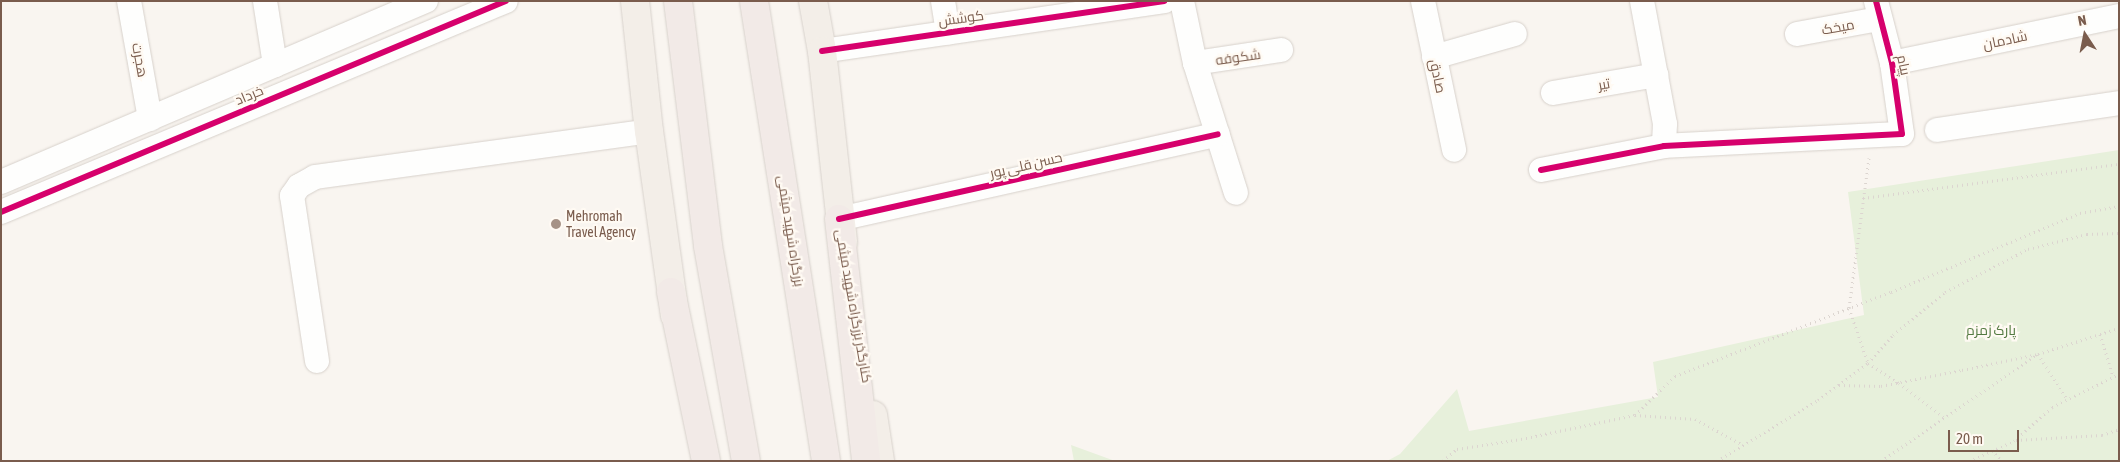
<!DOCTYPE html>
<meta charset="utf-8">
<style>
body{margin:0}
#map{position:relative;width:2120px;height:462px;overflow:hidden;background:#f9f5f0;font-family:"Asap Condensed",Cairo,sans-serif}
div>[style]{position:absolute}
.green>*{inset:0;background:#e7f0db}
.path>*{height:3px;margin-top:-1.5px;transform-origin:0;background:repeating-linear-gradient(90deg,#dcd5d0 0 1px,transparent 0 5px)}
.roads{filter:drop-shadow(0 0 1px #d7d1cb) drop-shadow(0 0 1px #d7d1cb)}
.minor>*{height:24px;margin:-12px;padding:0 12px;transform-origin:12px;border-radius:12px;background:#fefefd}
.major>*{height:28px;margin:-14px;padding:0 14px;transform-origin:14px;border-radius:14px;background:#f3eee8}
.highway>*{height:28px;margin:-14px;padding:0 14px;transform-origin:14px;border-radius:14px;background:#f2eae7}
.cycleway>*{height:6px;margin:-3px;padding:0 3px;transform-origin:3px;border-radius:3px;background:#d6006c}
.dots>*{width:14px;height:14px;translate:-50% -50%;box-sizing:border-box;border:2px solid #fffaf3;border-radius:50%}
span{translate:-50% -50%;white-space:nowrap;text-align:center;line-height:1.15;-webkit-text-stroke:4.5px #fffaf3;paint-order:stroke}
.street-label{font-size:14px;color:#7a5c4d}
.poi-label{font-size:14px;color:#7a5c4d}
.left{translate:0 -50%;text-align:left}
.park-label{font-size:14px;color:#537a41}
.frame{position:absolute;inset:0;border:2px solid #7a5c4d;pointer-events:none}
.north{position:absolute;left:2060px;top:10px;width:50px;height:50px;-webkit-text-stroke:4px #fffaf3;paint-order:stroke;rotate:349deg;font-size:14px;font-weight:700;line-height:20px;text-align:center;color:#7a5c4d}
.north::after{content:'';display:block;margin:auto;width:18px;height:22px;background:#7a5c4d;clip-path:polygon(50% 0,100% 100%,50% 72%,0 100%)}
.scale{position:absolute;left:1948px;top:430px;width:71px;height:22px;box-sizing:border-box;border:2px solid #7a5c4d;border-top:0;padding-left:6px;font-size:15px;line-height:18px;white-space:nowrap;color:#7a5c4d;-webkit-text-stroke:4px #fffaf3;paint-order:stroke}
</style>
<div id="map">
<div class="green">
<i style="clip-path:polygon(2119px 150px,2119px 461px,1387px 461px,1400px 454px,1457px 389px,1469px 431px,1658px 397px,1653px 362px,1864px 315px,1848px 192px)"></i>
<i style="clip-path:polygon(1071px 445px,1115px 461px,1074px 461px)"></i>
</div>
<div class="path">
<i style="left:1869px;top:158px;width:151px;rotate:97.6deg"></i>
<i style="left:1849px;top:308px;width:58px;rotate:70.9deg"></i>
<i style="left:1868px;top:363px;width:37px;rotate:33deg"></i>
<i style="left:1899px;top:383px;width:56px;rotate:37.1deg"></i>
<i style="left:1863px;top:198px;width:258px;rotate:-7.6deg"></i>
<i style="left:2100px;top:334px;width:44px;rotate:72.8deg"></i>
<i style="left:1839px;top:385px;width:42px;rotate:1.4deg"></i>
<i style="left:1881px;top:386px;width:83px;rotate:-11.2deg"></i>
<i style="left:1962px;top:370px;width:78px;rotate:-11.9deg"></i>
<i style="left:2038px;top:354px;width:85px;rotate:-17.8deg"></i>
<i style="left:1635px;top:415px;width:56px;rotate:-44.3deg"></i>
<i style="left:1675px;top:376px;width:232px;rotate:-21.3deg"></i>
<i style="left:1891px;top:292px;width:205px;rotate:-22.7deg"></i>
<i style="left:2080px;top:213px;width:40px;rotate:-10deg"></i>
<i style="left:2016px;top:440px;width:86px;rotate:-3.3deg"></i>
<i style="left:2102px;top:435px;width:18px;rotate:-19deg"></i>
<i style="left:1992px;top:450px;width:15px;rotate:48deg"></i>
<i style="left:1443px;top:461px;width:18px;rotate:-41deg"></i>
<i style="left:1457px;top:449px;width:65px;rotate:-8.9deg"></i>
<i style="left:1521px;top:439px;width:116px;rotate:-11.9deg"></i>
<i style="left:1635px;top:415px;width:60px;rotate:3.8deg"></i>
<i style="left:1695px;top:419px;width:55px;rotate:28.4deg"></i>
<i style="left:1717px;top:461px;width:118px;rotate:-31.1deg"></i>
<i style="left:1818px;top:400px;width:62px;rotate:-36.5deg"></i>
<i style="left:1868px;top:363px;width:38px;rotate:-48deg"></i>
<i style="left:1893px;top:335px;width:67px;rotate:-39.6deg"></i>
<i style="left:1945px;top:292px;width:93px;rotate:-27.4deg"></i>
<i style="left:2028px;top:249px;width:61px;rotate:-14.3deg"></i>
<i style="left:2087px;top:234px;width:32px;rotate:-2deg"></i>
<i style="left:1881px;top:461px;width:190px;rotate:-34.3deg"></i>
<i style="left:2038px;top:354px;width:54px;rotate:57.2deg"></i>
<i style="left:1969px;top:461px;width:49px;rotate:-24deg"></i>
<i style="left:2014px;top:441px;width:51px;rotate:-41.8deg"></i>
<i style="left:2052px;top:407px;width:75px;rotate:-26.2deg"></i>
</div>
<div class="roads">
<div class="minor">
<i style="left:129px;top:1px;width:120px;rotate:79.9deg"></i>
<i style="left:265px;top:1px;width:65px;rotate:81.1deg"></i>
<i style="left:943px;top:1px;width:32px;rotate:81deg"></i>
<i style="left:1182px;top:1px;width:63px;rotate:78.2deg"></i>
<i style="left:1195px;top:63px;width:136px;rotate:72.5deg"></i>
<i style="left:1423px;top:1px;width:152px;rotate:78.2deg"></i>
<i style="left:1642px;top:1px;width:125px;rotate:79.4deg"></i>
<i style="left:1665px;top:124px;width:22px;rotate:93deg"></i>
<i style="left:1797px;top:34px;width:83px;rotate:-10.4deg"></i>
<i style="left:822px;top:51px;width:346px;rotate:-8.3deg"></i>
<i style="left:1434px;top:57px;width:84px;rotate:-15.9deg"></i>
<i style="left:1195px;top:63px;width:87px;rotate:-8.6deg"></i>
<i style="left:1892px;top:63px;width:232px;rotate:-11.7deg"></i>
<i style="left:1553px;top:93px;width:105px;rotate:-9.9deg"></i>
<i style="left:1937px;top:130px;width:184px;rotate:-8.4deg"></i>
<i style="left:1541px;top:170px;width:125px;rotate:-11deg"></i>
<i style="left:1664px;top:146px;width:238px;rotate:-2.9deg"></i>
<i style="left:1902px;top:134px;width:72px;rotate:-98deg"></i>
<i style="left:1892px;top:63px;width:64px;rotate:-104.5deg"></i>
<i style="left:1px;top:182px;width:462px;rotate:-23.1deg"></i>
<i style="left:1px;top:212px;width:547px;rotate:-22.68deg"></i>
<i style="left:839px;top:219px;width:388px;rotate:-12.6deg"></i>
<i style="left:317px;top:361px;width:167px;rotate:-98.6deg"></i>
<i style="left:292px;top:196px;width:12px;rotate:-55deg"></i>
<i style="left:299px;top:186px;width:18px;rotate:-29deg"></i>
<i style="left:315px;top:177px;width:337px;rotate:-7.8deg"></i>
</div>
<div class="major">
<i style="left:635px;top:1px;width:131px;rotate:83.9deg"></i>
<i style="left:649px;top:131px;width:186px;rotate:82deg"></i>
<i style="left:813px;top:1px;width:51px;rotate:79.8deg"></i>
<i style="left:822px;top:51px;width:192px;rotate:83.7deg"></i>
<i style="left:873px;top:415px;width:47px;rotate:81.3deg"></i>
</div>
<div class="highway">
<i style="left:678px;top:1px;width:247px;rotate:83deg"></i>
<i style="left:708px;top:246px;width:218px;rotate:80deg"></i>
<i style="left:754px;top:1px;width:466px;rotate:81.1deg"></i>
<i style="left:839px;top:219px;width:244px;rotate:83.6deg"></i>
<i style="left:671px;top:292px;width:173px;rotate:78.3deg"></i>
</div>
</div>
<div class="cycleway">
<i style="left:822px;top:51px;width:346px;rotate:-8.3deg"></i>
<i style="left:1541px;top:170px;width:125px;rotate:-11deg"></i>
<i style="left:1664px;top:146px;width:238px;rotate:-2.9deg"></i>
<i style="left:1902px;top:134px;width:72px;rotate:-98deg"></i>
<i style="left:1892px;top:63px;width:64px;rotate:-104.5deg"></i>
<i style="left:1px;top:212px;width:547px;rotate:-22.68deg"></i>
<i style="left:839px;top:219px;width:388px;rotate:-12.6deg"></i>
</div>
<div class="dots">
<i style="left:556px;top:224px;background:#a69286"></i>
</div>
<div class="street-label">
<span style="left:961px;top:18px;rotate:-8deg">کوشش</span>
<span style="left:1838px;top:27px;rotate:-10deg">میخک</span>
<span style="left:2005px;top:40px;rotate:-12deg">شادمان</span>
<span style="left:1238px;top:57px;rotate:-8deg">شکوفه</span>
<span style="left:140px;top:60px;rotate:80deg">هجرت</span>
<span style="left:1904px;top:65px;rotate:78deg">پیام</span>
<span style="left:1438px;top:76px;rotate:78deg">صادق</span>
<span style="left:1604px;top:84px;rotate:-10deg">تیر</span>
<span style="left:249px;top:95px;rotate:-23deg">خرداد</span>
<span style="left:1026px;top:165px;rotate:-13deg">حسن قلی پور</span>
<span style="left:791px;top:231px;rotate:81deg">بزرگراه شهید میثمی</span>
<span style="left:854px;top:306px;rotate:80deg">کنارگذر بزرگراه شهید میثمی</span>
</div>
<div class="poi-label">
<span class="left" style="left:566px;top:224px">Mehromah<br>Travel Agency</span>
</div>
<div class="park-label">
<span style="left:1991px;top:330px">پارک زمزم</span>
</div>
<div class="frame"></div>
<div class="north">N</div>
<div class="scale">20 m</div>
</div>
